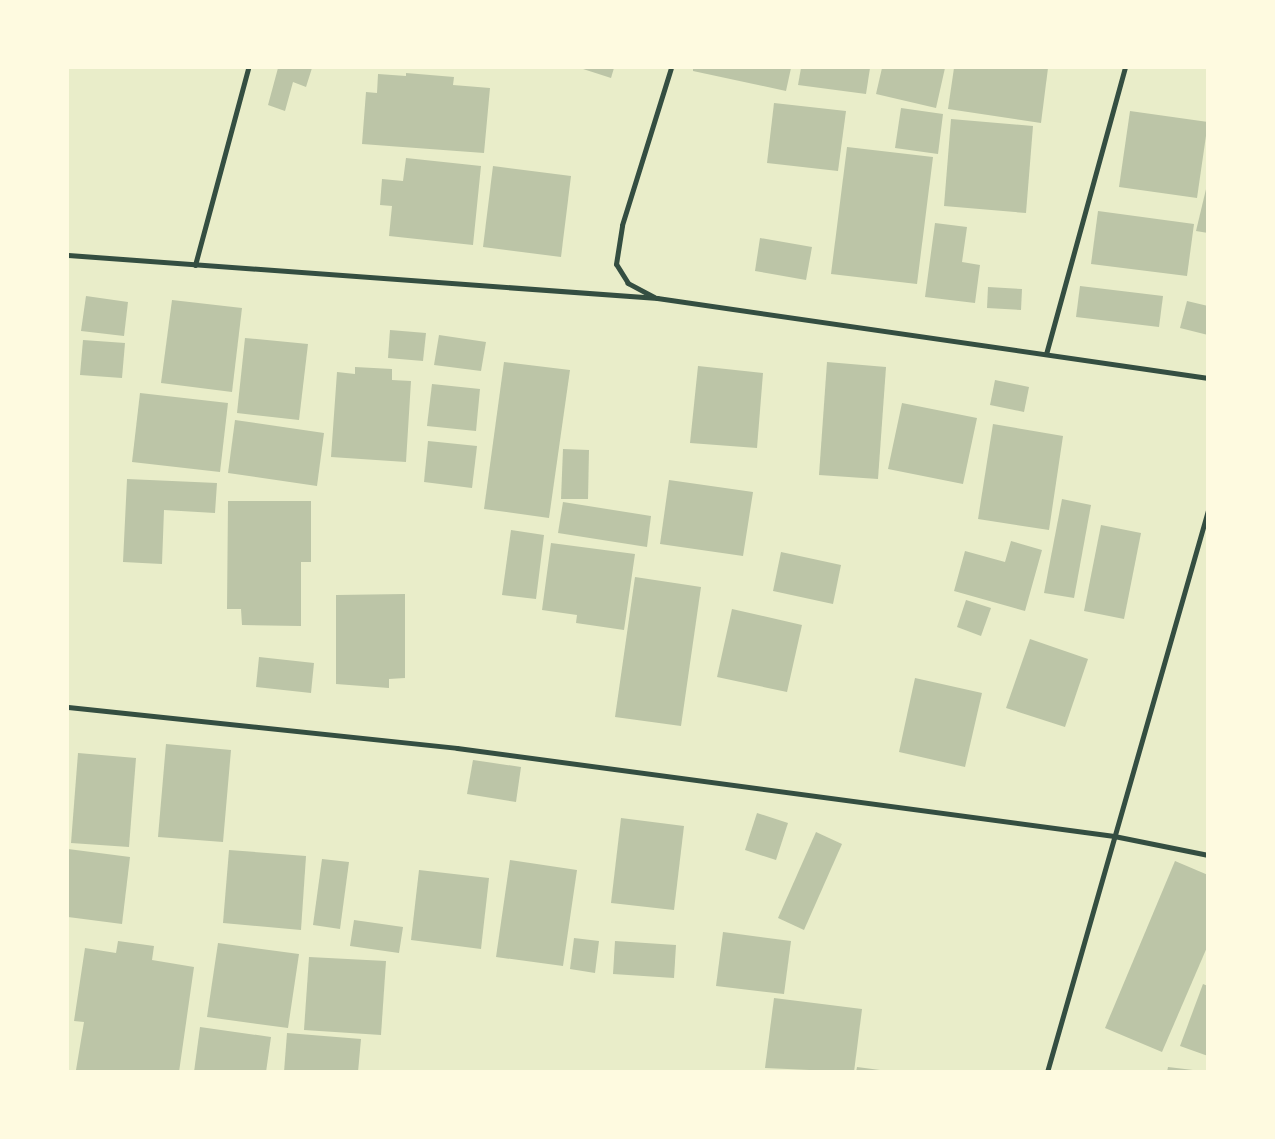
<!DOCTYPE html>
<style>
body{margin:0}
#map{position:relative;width:1275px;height:1139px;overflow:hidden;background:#e9edc9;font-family:Merriweather,serif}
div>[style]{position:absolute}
.building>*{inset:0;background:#bcc5a7}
.minor>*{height:5px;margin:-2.5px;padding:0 2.5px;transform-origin:2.5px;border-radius:2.5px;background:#344e41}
span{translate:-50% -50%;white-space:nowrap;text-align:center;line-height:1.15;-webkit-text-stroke:4px #fefae0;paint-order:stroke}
.frame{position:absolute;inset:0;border:69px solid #fefae0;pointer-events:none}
</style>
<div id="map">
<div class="building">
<i style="clip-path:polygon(278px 68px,312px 68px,306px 87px,293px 82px,285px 111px,268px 105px)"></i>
<i style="clip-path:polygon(580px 68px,614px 68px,611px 78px)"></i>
<i style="clip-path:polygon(693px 68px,791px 68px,786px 91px,693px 71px)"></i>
<i style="clip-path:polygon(801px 68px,870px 68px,866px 94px,798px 85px)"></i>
<i style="clip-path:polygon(882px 68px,945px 68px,936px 108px,876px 94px)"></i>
<i style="clip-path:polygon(954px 68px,1048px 68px,1041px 123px,948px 109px)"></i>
<i style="clip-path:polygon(406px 73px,454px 77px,453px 85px,490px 88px,484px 153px,362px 144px,366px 92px,377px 93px,378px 74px,406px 76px)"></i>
<i style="clip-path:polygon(774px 103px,846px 111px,838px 171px,767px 163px)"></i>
<i style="clip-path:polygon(901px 108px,943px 114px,938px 154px,895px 148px)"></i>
<i style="clip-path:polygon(1130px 111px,1208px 122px,1197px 198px,1119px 187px)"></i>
<i style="clip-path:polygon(951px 119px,1033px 126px,1026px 213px,944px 206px)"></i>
<i style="clip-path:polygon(847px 147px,933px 157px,917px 284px,831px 274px)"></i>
<i style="clip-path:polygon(406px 158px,481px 166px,473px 245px,389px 236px,392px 206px,380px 205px,382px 179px,403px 181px)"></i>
<i style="clip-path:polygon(493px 166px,571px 176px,561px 257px,483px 247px)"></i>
<i style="clip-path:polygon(1207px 185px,1208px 186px,1208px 233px,1196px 231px)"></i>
<i style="clip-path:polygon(1098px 211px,1194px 224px,1187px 276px,1091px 264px)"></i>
<i style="clip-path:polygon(935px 223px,967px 227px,962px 262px,980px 265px,975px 303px,925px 297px)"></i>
<i style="clip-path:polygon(760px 238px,812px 247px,806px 280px,755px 271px)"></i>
<i style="clip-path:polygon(1080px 286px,1163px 296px,1159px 327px,1076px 317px)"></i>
<i style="clip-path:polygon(988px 287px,1022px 289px,1021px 310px,987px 308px)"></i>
<i style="clip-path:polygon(86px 296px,128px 302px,124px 336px,81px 331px)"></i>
<i style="clip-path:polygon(172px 300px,242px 308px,232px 392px,161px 383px)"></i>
<i style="clip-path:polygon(1187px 301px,1208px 306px,1208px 335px,1180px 328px)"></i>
<i style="clip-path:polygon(390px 330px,426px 333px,423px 361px,388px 358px)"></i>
<i style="clip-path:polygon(439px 335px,486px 342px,481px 371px,434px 365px)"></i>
<i style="clip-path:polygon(245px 338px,308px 344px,299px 420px,237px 413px)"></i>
<i style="clip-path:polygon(83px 340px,125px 343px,122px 378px,80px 375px)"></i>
<i style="clip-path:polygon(504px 362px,570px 370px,549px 518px,484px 509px)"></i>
<i style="clip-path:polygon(827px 362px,886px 367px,878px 479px,819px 475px)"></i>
<i style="clip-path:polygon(698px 366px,763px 373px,757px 448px,690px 443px)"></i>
<i style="clip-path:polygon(355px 367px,392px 369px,392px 380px,411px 381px,406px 462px,331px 457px,337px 372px,355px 374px)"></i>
<i style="clip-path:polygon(995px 380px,1029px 387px,1024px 412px,990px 405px)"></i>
<i style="clip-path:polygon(432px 384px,480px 389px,476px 431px,427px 426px)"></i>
<i style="clip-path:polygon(140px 393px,228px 403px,220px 472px,132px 462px)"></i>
<i style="clip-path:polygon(902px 403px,977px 418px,963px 484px,888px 469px)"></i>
<i style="clip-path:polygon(235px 420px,324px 433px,317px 486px,228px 473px)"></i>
<i style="clip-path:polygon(993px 424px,1063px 436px,1049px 530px,978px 519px)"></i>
<i style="clip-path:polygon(428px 441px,477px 446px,472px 488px,424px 482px)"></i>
<i style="clip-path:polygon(563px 449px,589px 450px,588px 499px,561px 499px)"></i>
<i style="clip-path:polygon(127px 479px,217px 483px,215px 513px,164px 510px,162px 564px,123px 562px)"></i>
<i style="clip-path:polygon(669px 480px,753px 492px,743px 556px,660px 544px)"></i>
<i style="clip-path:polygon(1062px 499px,1091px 505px,1074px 598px,1044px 593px)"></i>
<i style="clip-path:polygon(228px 501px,311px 501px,311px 562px,301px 562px,301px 626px,242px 625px,241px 609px,227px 609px)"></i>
<i style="clip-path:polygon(563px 502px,651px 516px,647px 547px,558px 533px)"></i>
<i style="clip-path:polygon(1101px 525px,1141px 533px,1124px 619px,1084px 611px)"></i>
<i style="clip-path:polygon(511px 530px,544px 535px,536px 599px,502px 595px)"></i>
<i style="clip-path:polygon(1011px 541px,1042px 550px,1025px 611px,954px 591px,965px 551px,1005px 562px)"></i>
<i style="clip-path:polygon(551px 543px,635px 554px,624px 630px,576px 623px,577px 615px,542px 610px)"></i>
<i style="clip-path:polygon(781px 552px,841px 565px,833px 604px,773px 591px)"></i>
<i style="clip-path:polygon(635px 577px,701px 587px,681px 726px,615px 717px)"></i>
<i style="clip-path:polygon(405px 594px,405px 678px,389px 679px,389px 688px,336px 684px,336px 595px)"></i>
<i style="clip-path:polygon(966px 600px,991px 608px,981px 636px,957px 627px)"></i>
<i style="clip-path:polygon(732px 609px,802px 625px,787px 692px,717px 677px)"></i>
<i style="clip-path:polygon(1030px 639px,1088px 659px,1065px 727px,1006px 708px)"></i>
<i style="clip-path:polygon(259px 657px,314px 663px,311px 693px,256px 687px)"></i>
<i style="clip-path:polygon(915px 678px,982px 693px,965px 767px,899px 752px)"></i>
<i style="clip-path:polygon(166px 744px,231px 750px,223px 842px,158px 837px)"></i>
<i style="clip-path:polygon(78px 753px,136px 758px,129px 847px,71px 843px)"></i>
<i style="clip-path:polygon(473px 760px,521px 767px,516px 802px,467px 794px)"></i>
<i style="clip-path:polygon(757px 813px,788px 823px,776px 860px,745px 850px)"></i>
<i style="clip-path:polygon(621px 818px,684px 826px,674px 910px,611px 903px)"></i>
<i style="clip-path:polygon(816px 832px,842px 844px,804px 930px,778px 918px)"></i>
<i style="clip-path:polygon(68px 849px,130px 857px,122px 924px,68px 917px)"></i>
<i style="clip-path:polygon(229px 850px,306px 856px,301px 930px,223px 923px)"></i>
<i style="clip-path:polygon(322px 859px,349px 862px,340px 929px,313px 925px)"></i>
<i style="clip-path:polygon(510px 860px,577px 870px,563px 966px,496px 957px)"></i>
<i style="clip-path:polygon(1175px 861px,1208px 875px,1208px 945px,1162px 1052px,1105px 1028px)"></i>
<i style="clip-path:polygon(419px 870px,489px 878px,481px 949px,411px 940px)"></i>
<i style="clip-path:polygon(354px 920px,403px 927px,399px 953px,350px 946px)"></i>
<i style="clip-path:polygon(723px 932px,791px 941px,784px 994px,716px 986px)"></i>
<i style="clip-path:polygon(574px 938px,599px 941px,595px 973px,570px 969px)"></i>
<i style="clip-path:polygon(118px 941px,154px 946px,152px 960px,194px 967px,179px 1072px,76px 1070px,84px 1022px,74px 1021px,85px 948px,116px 953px)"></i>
<i style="clip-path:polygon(615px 941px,676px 945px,674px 978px,613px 974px)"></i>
<i style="clip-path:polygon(218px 943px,299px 954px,288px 1028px,207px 1017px)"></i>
<i style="clip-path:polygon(309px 957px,386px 961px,381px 1035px,304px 1030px)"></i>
<i style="clip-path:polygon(1203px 984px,1208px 986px,1208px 1056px,1180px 1046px)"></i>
<i style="clip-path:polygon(774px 998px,862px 1009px,854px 1072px,765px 1068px)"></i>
<i style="clip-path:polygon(200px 1027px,271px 1037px,266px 1072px,194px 1072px)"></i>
<i style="clip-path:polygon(287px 1033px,361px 1039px,358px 1072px,284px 1072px)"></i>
<i style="clip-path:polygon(857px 1067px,880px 1070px,880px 1072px,856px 1072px)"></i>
<i style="clip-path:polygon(1168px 1067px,1193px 1070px,1193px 1072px,1167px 1072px)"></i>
</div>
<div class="minor">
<i style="left:68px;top:255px;width:591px;rotate:4.18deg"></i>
<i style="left:657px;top:298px;width:557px;rotate:8.26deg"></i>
<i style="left:195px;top:265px;width:204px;rotate:-74.9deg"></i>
<i style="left:654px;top:297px;width:30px;rotate:-152deg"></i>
<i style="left:628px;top:283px;width:22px;rotate:-122deg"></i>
<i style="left:616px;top:264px;width:39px;rotate:-81deg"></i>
<i style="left:622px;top:225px;width:164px;rotate:-72.7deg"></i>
<i style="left:1046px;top:354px;width:297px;rotate:-74.6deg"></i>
<i style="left:68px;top:707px;width:391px;rotate:6deg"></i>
<i style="left:457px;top:748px;width:663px;rotate:7.63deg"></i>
<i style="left:1114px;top:836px;width:96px;rotate:11.4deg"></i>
<i style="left:1047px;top:1072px;width:585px;rotate:-74.01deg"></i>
</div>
<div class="frame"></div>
</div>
